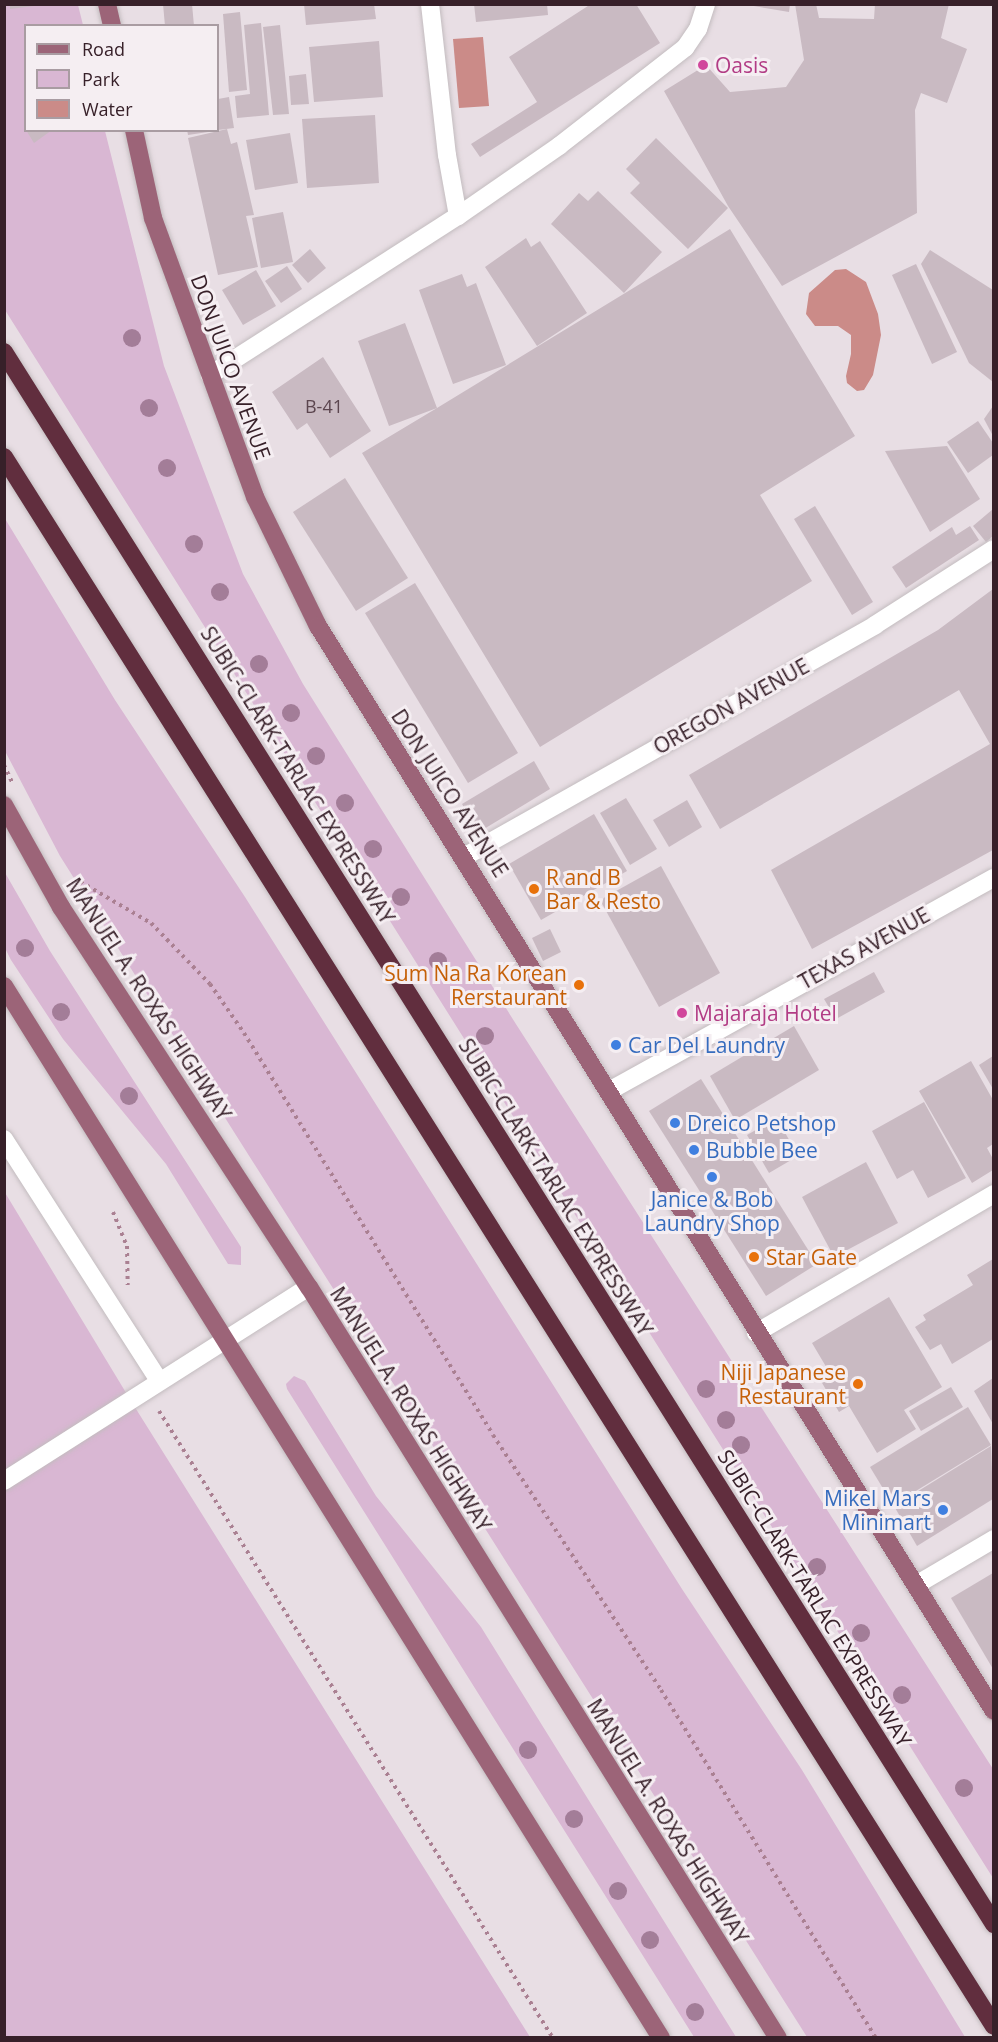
<!DOCTYPE html>
<style>
body{margin:0}
#map{position:relative;width:998px;height:2042px;overflow:hidden;background:#e8dee4;font-family:"Open Sans",sans-serif}
div>[style]{position:absolute}
.green>*{inset:0;background:#d9b7d3}
.water>*{inset:0;background:#cb8b88}
.building>*{inset:0;background:#c9bac2}
.path>*{height:4px;margin-top:-2px;transform-origin:0;background:repeating-linear-gradient(90deg,#aa8092 0 3px,transparent 0 7.5px)}
.roads{filter:drop-shadow(0 0 2px #c3bcbf) drop-shadow(0 0 2px #c3bcbf)}
.minor>*{height:18px;margin:-9px;padding:0 9px;transform-origin:9px;border-radius:9px;background:#fff}
.major>*{height:18px;margin:-9px;padding:0 9px;transform-origin:9px;border-radius:9px;background:#9c6478}
.highway>*{height:18px;margin:-9px;padding:0 9px;transform-origin:9px;border-radius:9px;background:#612e3e}
.trees>*{width:18px;height:18px;margin:-9px;border-radius:50%;background:#a37d98}
.dots>*{width:16px;height:16px;translate:-50% -50%;box-sizing:border-box;border:3px solid #f5eef2;border-radius:50%}
span{translate:-50% -50%;white-space:nowrap;text-align:center;line-height:1.15;-webkit-text-stroke:6px #f5eef2;paint-order:stroke}
.number-label{font-size:18px;color:#5c464f}
.number-label span{-webkit-text-stroke-width:0}
.hotel-label{font-size:21px;color:#b23c85}
.left{translate:0 -50%;text-align:left}
.street-label{font-size:21px;color:#372029}
.food-label{font-size:21px;color:#c56008}
.right{translate:-100% -50%;text-align:right}
.shop-label{font-size:21px;color:#366cbe}
.frame{position:absolute;inset:0;border:6px solid #372029;pointer-events:none}
.legend{position:absolute;left:24px;top:24px;width:195px;height:108px;box-sizing:border-box;background:#f5eef2;border:2px solid #a99ca2;margin:0;padding:8px 10px;list-style:none;font-size:18px;color:#372029}
.legend li{display:flex;align-items:center;gap:12px;height:30px}
.legend b{width:30px;border:2px solid #a99ca2}
</style>
<div id="map">
<div class="green">
<i style="clip-path:polygon(5px 5px,78px 5px,83px 25px,26px 26px,26px 130px,105px 131px,164px 366px,243px 574px,303px 684px,514px 1021px,993px 1769px,993px 1878px,5px 310px)"></i>
<i style="clip-path:polygon(4px 517px,115px 700px,245px 897px,682px 1589px,802px 1770px,965px 2037px,807px 2037px,234px 1132px,60px 856px,5px 751px)"></i>
<i style="clip-path:polygon(4px 871px,50px 951px,241px 1247px,241px 1265px,228px 1264px,166px 1164px,63px 1039px,11px 960px,5px 948px)"></i>
<i style="clip-path:polygon(4px 1191px,131px 1401px,530px 2037px,5px 2037px)"></i>
<i style="clip-path:polygon(294px 1376px,305px 1381px,376px 1496px,481px 1627px,736px 2037px,694px 2037px,287px 1389px,286px 1384px)"></i>
</div>
<div class="water">
<i style="clip-path:polygon(483px 37px,489px 106px,459px 108px,453px 39px)"></i>
<i style="clip-path:polygon(846px 269px,866px 282px,878px 314px,881px 335px,873px 375px,864px 390px,857px 391px,847px 383px,846px 376px,851px 354px,851px 335px,838px 326px,815px 326px,806px 314px,809px 293px,835px 270px)"></i>
</div>
<div class="building">
<i style="clip-path:polygon(10px 4px,34px 4px,34px 6px,10px 9px)"></i>
<i style="clip-path:polygon(163px 4px,192px 4px,194px 26px,165px 26px)"></i>
<i style="clip-path:polygon(304px 4px,374px 4px,376px 19px,306px 25px)"></i>
<i style="clip-path:polygon(474px 4px,547px 4px,548px 15px,476px 22px)"></i>
<i style="clip-path:polygon(591px 4px,636px 4px,660px 43px,480px 157px,471px 144px,537px 102px,509px 57px)"></i>
<i style="clip-path:polygon(742px 4px,790px 4px,789px 12px)"></i>
<i style="clip-path:polygon(795px 4px,816px 4px,819px 18px,874px 19px,875px 4px,949px 4px,941px 38px,967px 49px,947px 103px,921px 93px,915px 110px,917px 213px,782px 286px,728px 206px,664px 91px,706px 65px,730px 92px,786px 87px,804px 60px)"></i>
<i style="clip-path:polygon(240px 12px,247px 90px,229px 92px,223px 14px)"></i>
<i style="clip-path:polygon(261px 23px,269px 115px,237px 118px,235px 96px,250px 94px,244px 25px)"></i>
<i style="clip-path:polygon(280px 25px,289px 114px,273px 115px,263px 27px)"></i>
<i style="clip-path:polygon(379px 41px,383px 97px,314px 102px,309px 47px)"></i>
<i style="clip-path:polygon(306px 74px,309px 104px,291px 105px,289px 76px)"></i>
<i style="clip-path:polygon(229px 97px,234px 128px,218px 130px,218px 99px)"></i>
<i style="clip-path:polygon(375px 115px,379px 183px,307px 188px,302px 119px)"></i>
<i style="clip-path:polygon(227px 129px,231px 144px,237px 142px,254px 215px,246px 216px,258px 267px,218px 275px,188px 138px)"></i>
<i style="clip-path:polygon(26px 130px,52px 130px,34px 143px)"></i>
<i style="clip-path:polygon(187px 130px,208px 130px,208px 132px,188px 135px)"></i>
<i style="clip-path:polygon(290px 133px,298px 183px,255px 190px,246px 140px)"></i>
<i style="clip-path:polygon(656px 138px,728px 208px,688px 249px,630px 193px,640px 183px,626px 169px)"></i>
<i style="clip-path:polygon(598px 191px,662px 252px,624px 293px,551px 224px,579px 193px,588px 201px)"></i>
<i style="clip-path:polygon(283px 212px,293px 262px,261px 268px,252px 218px)"></i>
<i style="clip-path:polygon(730px 229px,855px 436px,760px 495px,812px 581px,540px 747px,362px 453px,437px 408px,389px 426px,358px 341px,405px 323px,437px 408px)"></i>
<i style="clip-path:polygon(526px 238px,531px 247px,540px 241px,587px 313px,537px 346px,485px 267px)"></i>
<i style="clip-path:polygon(310px 249px,326px 268px,308px 283px,292px 265px)"></i>
<i style="clip-path:polygon(930px 250px,993px 290px,993px 382px,969px 363px,921px 264px)"></i>
<i style="clip-path:polygon(916px 264px,957px 352px,932px 364px,892px 275px)"></i>
<i style="clip-path:polygon(287px 266px,302px 289px,281px 303px,265px 281px)"></i>
<i style="clip-path:polygon(256px 270px,276px 306px,243px 325px,222px 290px)"></i>
<i style="clip-path:polygon(462px 274px,467px 287px,476px 283px,506px 365px,453px 384px,419px 290px)"></i>
<i style="clip-path:polygon(323px 357px,371px 431px,330px 458px,307px 423px,297px 430px,272px 392px)"></i>
<i style="clip-path:polygon(993px 406px,993px 436px,984px 419px)"></i>
<i style="clip-path:polygon(978px 421px,993px 443px,993px 455px,968px 473px,947px 442px)"></i>
<i style="clip-path:polygon(947px 446px,980px 499px,930px 532px,885px 451px)"></i>
<i style="clip-path:polygon(345px 478px,408px 578px,356px 611px,293px 512px)"></i>
<i style="clip-path:polygon(815px 506px,873px 602px,852px 615px,794px 519px)"></i>
<i style="clip-path:polygon(993px 509px,993px 536px,986px 542px,973px 526px)"></i>
<i style="clip-path:polygon(970px 526px,979px 540px,906px 588px,892px 567px,952px 527px,956px 535px)"></i>
<i style="clip-path:polygon(415px 583px,518px 753px,468px 783px,365px 613px)"></i>
<i style="clip-path:polygon(993px 589px,993px 850px,812px 949px,771px 870px,990px 744px,959px 690px,720px 829px,689px 775px,938px 630px)"></i>
<i style="clip-path:polygon(534px 761px,550px 789px,479px 832px,462px 804px)"></i>
<i style="clip-path:polygon(626px 798px,657px 849px,630px 865px,600px 813px)"></i>
<i style="clip-path:polygon(687px 800px,702px 827px,669px 847px,653px 820px)"></i>
<i style="clip-path:polygon(594px 814px,627px 871px,541px 920px,509px 864px)"></i>
<i style="clip-path:polygon(661px 866px,720px 973px,659px 1007px,600px 900px)"></i>
<i style="clip-path:polygon(550px 929px,561px 952px,543px 961px,532px 938px)"></i>
<i style="clip-path:polygon(874px 972px,885px 992px,836px 1019px,824px 999px)"></i>
<i style="clip-path:polygon(794px 1026px,819px 1070px,735px 1120px,710px 1076px)"></i>
<i style="clip-path:polygon(993px 1056px,993px 1089px,979px 1065px)"></i>
<i style="clip-path:polygon(971px 1061px,993px 1100px,993px 1144px,987px 1148px,993px 1159px,993px 1170px,972px 1183px,919px 1091px)"></i>
<i style="clip-path:polygon(701px 1079px,817px 1264px,766px 1296px,649px 1111px)"></i>
<i style="clip-path:polygon(924px 1102px,966px 1178px,928px 1198px,913px 1170px,897px 1179px,872px 1131px)"></i>
<i style="clip-path:polygon(777px 1118px,798px 1156px,769px 1173px,747px 1135px)"></i>
<i style="clip-path:polygon(866px 1162px,898px 1223px,834px 1257px,802px 1197px)"></i>
<i style="clip-path:polygon(993px 1259px,993px 1339px,952px 1364px,941px 1344px,930px 1350px,915px 1327px,926px 1320px,923px 1315px,973px 1285px,967px 1275px)"></i>
<i style="clip-path:polygon(889px 1297px,942px 1387px,904px 1410px,916px 1429px,877px 1453px,849px 1406px,839px 1412px,818px 1376px,828px 1370px,812px 1343px)"></i>
<i style="clip-path:polygon(993px 1378px,993px 1424px,974px 1391px)"></i>
<i style="clip-path:polygon(951px 1387px,963px 1407px,921px 1431px,909px 1411px)"></i>
<i style="clip-path:polygon(968px 1407px,991px 1445px,893px 1505px,870px 1467px)"></i>
<i style="clip-path:polygon(991px 1446px,993px 1499px,917px 1546px,894px 1506px)"></i>
<i style="clip-path:polygon(993px 1573px,993px 1669px,951px 1598px)"></i>
</div>
<div class="path">
<i style="left:4px;top:765px;width:19px;rotate:65deg"></i>
<i style="left:74px;top:878px;width:89px;rotate:30.3deg"></i>
<i style="left:151px;top:923px;width:85px;rotate:46deg"></i>
<i style="left:210px;top:984px;width:60px;rotate:55.2deg"></i>
<i style="left:244px;top:1033px;width:473px;rotate:58.2deg"></i>
<i style="left:493px;top:1435px;width:305px;rotate:56.6deg"></i>
<i style="left:661px;top:1690px;width:409px;rotate:58.3deg"></i>
<i style="left:113px;top:1212px;width:37px;rotate:68deg"></i>
<i style="left:127px;top:1246px;width:39px;rotate:89deg"></i>
<i style="left:159px;top:1411px;width:741px;rotate:57.86deg"></i>
</div>
<div class="roads">
<div class="minor">
<i style="left:430px;top:4px;width:152px;rotate:83.6deg"></i>
<i style="left:447px;top:155px;width:62px;rotate:79.8deg"></i>
<i style="left:210px;top:375px;width:295px;rotate:-32.7deg"></i>
<i style="left:458px;top:216px;width:123px;rotate:-34.7deg"></i>
<i style="left:559px;top:146px;width:160px;rotate:-37.9deg"></i>
<i style="left:685px;top:48px;width:23px;rotate:-56deg"></i>
<i style="left:698px;top:29px;width:26px;rotate:-72deg"></i>
<i style="left:464px;top:857px;width:472px;rotate:-29.4deg"></i>
<i style="left:875px;top:625px;width:141px;rotate:-32.6deg"></i>
<i style="left:609px;top:1091px;width:440px;rotate:-29deg"></i>
<i style="left:4px;top:1139px;width:287px;rotate:57.3deg"></i>
<i style="left:756px;top:1333px;width:276px;rotate:-30.3deg"></i>
<i style="left:4px;top:1481px;width:361px;rotate:-32.5deg"></i>
<i style="left:916px;top:1585px;width:91px;rotate:-30.5deg"></i>
</div>
<div class="major">
<i style="left:107px;top:4px;width:23px;rotate:77deg"></i>
<i style="left:134px;top:130px;width:90px;rotate:77.8deg"></i>
<i style="left:153px;top:218px;width:297px;rotate:69.9deg"></i>
<i style="left:255px;top:497px;width:144px;rotate:64deg"></i>
<i style="left:318px;top:626px;width:1278px;rotate:58.08deg"></i>
<i style="left:4px;top:805px;width:117px;rotate:60.8deg"></i>
<i style="left:61px;top:907px;width:454px;rotate:56.9deg"></i>
<i style="left:309px;top:1287px;width:885px;rotate:58.02deg"></i>
<i style="left:4px;top:986px;width:1240px;rotate:58.01deg"></i>
</div>
<div class="highway">
<i style="left:4px;top:352px;width:1858px;rotate:57.8deg"></i>
<i style="left:4px;top:457px;width:1855px;rotate:57.75deg"></i>
</div>
</div>
<div class="trees">
<i style="left:132px;top:338px"></i>
<i style="left:149px;top:408px"></i>
<i style="left:167px;top:468px"></i>
<i style="left:194px;top:544px"></i>
<i style="left:220px;top:592px"></i>
<i style="left:259px;top:664px"></i>
<i style="left:291px;top:713px"></i>
<i style="left:316px;top:756px"></i>
<i style="left:345px;top:803px"></i>
<i style="left:373px;top:849px"></i>
<i style="left:401px;top:897px"></i>
<i style="left:25px;top:948px"></i>
<i style="left:438px;top:961px"></i>
<i style="left:61px;top:1012px"></i>
<i style="left:485px;top:1036px"></i>
<i style="left:129px;top:1096px"></i>
<i style="left:706px;top:1389px"></i>
<i style="left:726px;top:1420px"></i>
<i style="left:741px;top:1445px"></i>
<i style="left:817px;top:1567px"></i>
<i style="left:861px;top:1633px"></i>
<i style="left:902px;top:1695px"></i>
<i style="left:528px;top:1750px"></i>
<i style="left:964px;top:1788px"></i>
<i style="left:574px;top:1819px"></i>
<i style="left:618px;top:1891px"></i>
<i style="left:650px;top:1940px"></i>
<i style="left:695px;top:2012px"></i>
</div>
<div class="dots">
<i style="left:703px;top:65px;background:#d1479c"></i>
<i style="left:534px;top:889px;background:#e8710a"></i>
<i style="left:579px;top:985px;background:#e8710a"></i>
<i style="left:682px;top:1013px;background:#d1479c"></i>
<i style="left:616px;top:1045px;background:#3f7fe0"></i>
<i style="left:675px;top:1123px;background:#3f7fe0"></i>
<i style="left:694px;top:1150px;background:#3f7fe0"></i>
<i style="left:712px;top:1177px;background:#3f7fe0"></i>
<i style="left:754px;top:1257px;background:#e8710a"></i>
<i style="left:858px;top:1384px;background:#e8710a"></i>
<i style="left:943px;top:1510px;background:#3f7fe0"></i>
</div>
<div class="number-label">
<span style="left:324px;top:406px">B-41</span>
</div>
<div class="hotel-label">
<span class="left" style="left:715px;top:65px">Oasis</span>
<span class="left" style="left:694px;top:1013px">Majaraja Hotel</span>
</div>
<div class="street-label">
<span style="left:231px;top:367px;rotate:70deg">DON JUICO AVENUE</span>
<span style="left:731px;top:706px;rotate:-29deg">OREGON AVENUE</span>
<span style="left:298px;top:775px;rotate:58deg">SUBIC-CLARK-TARLAC EXPRESSWAY</span>
<span style="left:450px;top:793px;rotate:57deg">DON JUICO AVENUE</span>
<span style="left:864px;top:948px;rotate:-29deg">TEXAS AVENUE</span>
<span style="left:149px;top:999px;rotate:57deg">MANUEL A. ROXAS HIGHWAY</span>
<span style="left:556px;top:1187px;rotate:58deg">SUBIC-CLARK-TARLAC EXPRESSWAY</span>
<span style="left:411px;top:1409px;rotate:58deg">MANUEL A. ROXAS HIGHWAY</span>
<span style="left:815px;top:1598px;rotate:58deg">SUBIC-CLARK-TARLAC EXPRESSWAY</span>
<span style="left:668px;top:1821px;rotate:58deg">MANUEL A. ROXAS HIGHWAY</span>
</div>
<div class="food-label">
<span class="left" style="left:546px;top:889px">R and B<br>Bar &amp; Resto</span>
<span class="right" style="left:567px;top:985px">Sum Na Ra Korean<br>Rerstaurant</span>
<span class="left" style="left:766px;top:1257px">Star Gate</span>
<span class="right" style="left:846px;top:1384px">Niji Japanese<br>Restaurant</span>
</div>
<div class="shop-label">
<span class="left" style="left:628px;top:1045px">Car Del Laundry</span>
<span class="left" style="left:687px;top:1123px">Dreico Petshop</span>
<span class="left" style="left:706px;top:1150px">Bubble Bee</span>
<span style="left:712px;top:1211px">Janice &amp; Bob<br>Laundry Shop</span>
<span class="right" style="left:931px;top:1510px">Mikel Mars<br>Minimart</span>
</div>
<div class="frame"></div>
<ul class="legend">
<li><b style="height:8px;background:#9c6478"></b>Road</li>
<li><b style="height:16px;background:#d9b7d3"></b>Park</li>
<li><b style="height:16px;background:#cb8b88"></b>Water</li>
</ul>
</div>
